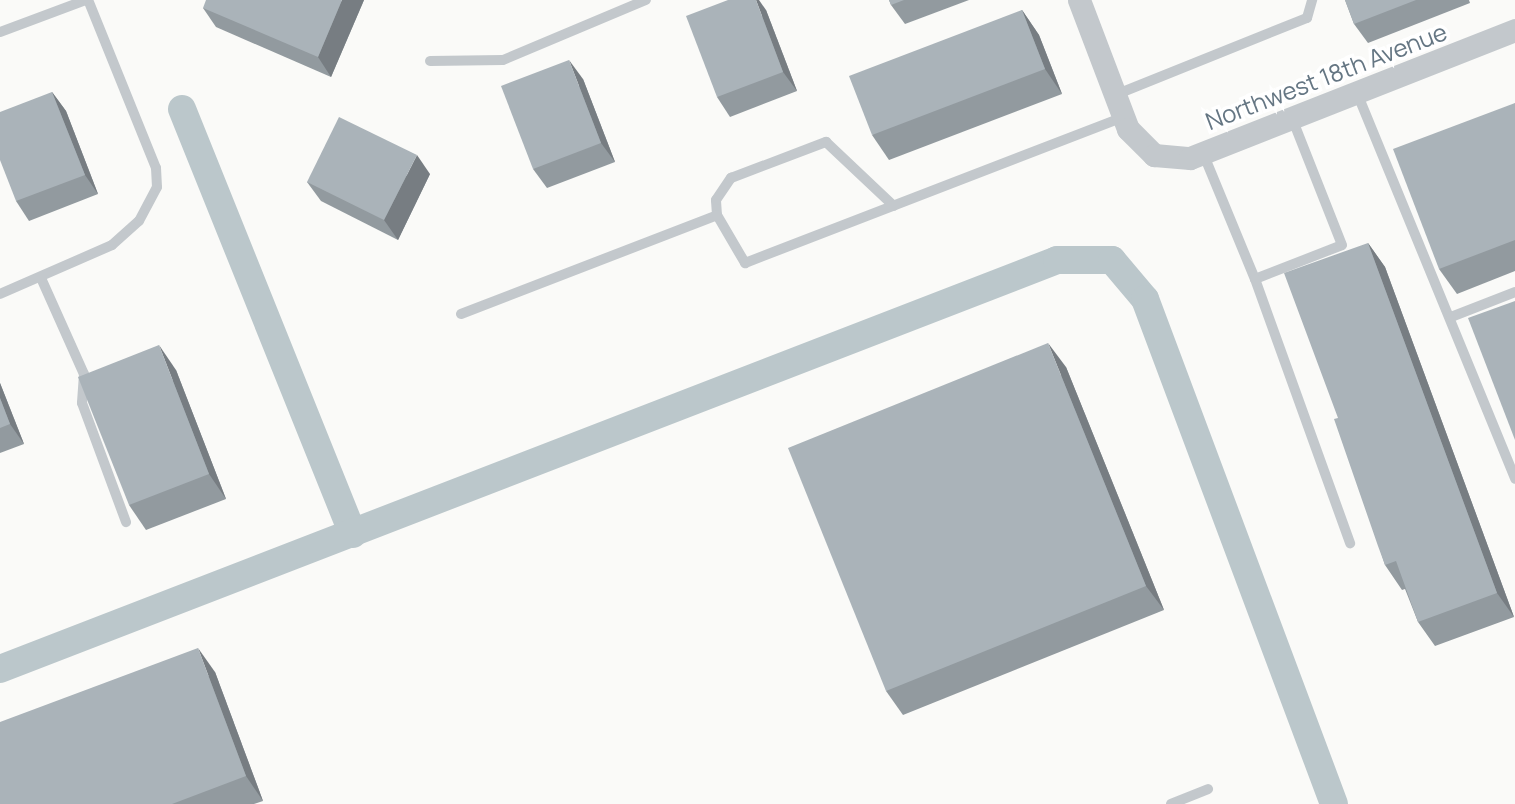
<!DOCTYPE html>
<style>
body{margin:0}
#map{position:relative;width:1515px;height:804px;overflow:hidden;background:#fafaf8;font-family:Manrope,sans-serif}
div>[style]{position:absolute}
.canal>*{height:28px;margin:-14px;padding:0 14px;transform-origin:14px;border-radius:14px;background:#bbc7cb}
.lane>*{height:10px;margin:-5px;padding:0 5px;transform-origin:5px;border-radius:5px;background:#c3c8cc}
.street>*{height:23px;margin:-11.5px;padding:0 11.5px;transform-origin:11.5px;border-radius:11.5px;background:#c3c8cc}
.wall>*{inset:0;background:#929a9f}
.shaded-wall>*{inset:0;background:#777d82}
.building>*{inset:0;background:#aab3b9}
span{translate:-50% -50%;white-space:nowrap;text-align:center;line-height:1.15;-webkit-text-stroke:7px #fff;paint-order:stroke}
.street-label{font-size:24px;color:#657683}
</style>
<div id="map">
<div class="canal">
<i style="left:182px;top:109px;width:458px;rotate:68.1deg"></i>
<i style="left:0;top:669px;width:1133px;rotate:-21.15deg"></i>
<i style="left:1057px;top:260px;width:55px"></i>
<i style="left:1112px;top:260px;width:51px;rotate:49.8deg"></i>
<i style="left:1145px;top:299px;width:539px;rotate:69.48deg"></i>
</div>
<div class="lane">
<i style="left:0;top:32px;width:92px;rotate:-20.4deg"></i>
<i style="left:430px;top:61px;width:73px;rotate:-0.8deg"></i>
<i style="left:503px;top:60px;width:155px;rotate:-22.8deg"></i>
<i style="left:1357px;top:93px;width:417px;rotate:67.7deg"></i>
<i style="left:1115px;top:95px;width:207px;rotate:-21.9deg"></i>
<i style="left:1307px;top:18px;width:19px;rotate:-74deg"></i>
<i style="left:1203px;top:153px;width:136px;rotate:67.6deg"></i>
<i style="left:1255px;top:279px;width:93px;rotate:-21.3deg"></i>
<i style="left:1342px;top:245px;width:136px;rotate:-111.5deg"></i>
<i style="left:717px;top:215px;width:15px;rotate:-94deg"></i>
<i style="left:716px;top:200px;width:27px;rotate:-56deg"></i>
<i style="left:731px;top:178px;width:102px;rotate:-20.8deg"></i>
<i style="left:826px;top:142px;width:93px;rotate:43.3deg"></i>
<i style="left:41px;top:278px;width:105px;rotate:65.9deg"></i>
<i style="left:84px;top:374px;width:29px;rotate:94deg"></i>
<i style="left:82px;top:403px;width:127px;rotate:69.7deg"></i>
<i style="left:1255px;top:279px;width:281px;rotate:70.2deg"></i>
<i style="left:0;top:294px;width:122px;rotate:-23.6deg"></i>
<i style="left:112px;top:245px;width:36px;rotate:-42deg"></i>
<i style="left:139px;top:221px;width:38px;rotate:-62deg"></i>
<i style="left:157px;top:187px;width:19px;rotate:-93deg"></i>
<i style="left:156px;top:168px;width:181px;rotate:-112deg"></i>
<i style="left:461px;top:314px;width:274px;rotate:-21.1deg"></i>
<i style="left:717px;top:215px;width:56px;rotate:59.7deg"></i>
<i style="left:745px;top:263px;width:406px;rotate:-21.1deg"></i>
<i style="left:1451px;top:317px;width:69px;rotate:-21.3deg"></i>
<i style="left:1171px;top:804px;width:40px;rotate:-22deg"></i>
</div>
<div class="street">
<i style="left:1079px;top:0;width:138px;rotate:69.2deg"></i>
<i style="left:1128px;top:129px;width:37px;rotate:45deg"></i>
<i style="left:1154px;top:155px;width:36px;rotate:5deg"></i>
<i style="left:1190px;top:158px;width:349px;rotate:-21.5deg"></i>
</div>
<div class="wall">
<i style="clip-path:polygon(364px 0,331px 77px,216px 27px,203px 8px)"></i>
<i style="clip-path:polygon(889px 0,969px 0,905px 24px,891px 5px)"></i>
<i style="clip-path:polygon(1345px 0,1469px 0,1470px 3px,1368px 43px,1354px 24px)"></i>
<i style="clip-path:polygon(766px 10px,797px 91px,730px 117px,717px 97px)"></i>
<i style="clip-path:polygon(1022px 10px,1039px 35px,1062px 94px,889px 160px,872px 135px)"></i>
<i style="clip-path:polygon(583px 79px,615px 162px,547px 188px,533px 169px)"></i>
<i style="clip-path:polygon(52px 92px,66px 111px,98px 194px,29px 221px,16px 201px)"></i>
<i style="clip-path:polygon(1515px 103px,1515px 271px,1457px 294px,1439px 269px)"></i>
<i style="clip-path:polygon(430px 174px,398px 240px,321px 201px,307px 182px)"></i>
<i style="clip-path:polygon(1368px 243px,1385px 267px,1514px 617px,1435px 646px,1418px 622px,1405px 589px,1402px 590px,1385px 565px,1338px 418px)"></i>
<i style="clip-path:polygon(1066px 367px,1164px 610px,903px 715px,886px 691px)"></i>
<i style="clip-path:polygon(176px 370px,226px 499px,146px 530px,129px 505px)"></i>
<i style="clip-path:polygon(0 383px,24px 444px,0 453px)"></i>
<i style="clip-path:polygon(215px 672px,263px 801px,254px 804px,0 804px)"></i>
</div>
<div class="shaded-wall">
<i style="clip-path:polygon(342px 0,364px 0,331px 77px,318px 57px)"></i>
<i style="clip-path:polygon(756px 0,759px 0,766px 10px,797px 91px,783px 72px)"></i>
<i style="clip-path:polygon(1022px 10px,1039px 35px,1062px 94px,1045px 69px)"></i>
<i style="clip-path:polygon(569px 60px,583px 79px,615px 162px,601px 143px)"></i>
<i style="clip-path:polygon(52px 92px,66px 111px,98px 194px,85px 175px)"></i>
<i style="clip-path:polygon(417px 155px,430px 174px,398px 240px,384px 220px)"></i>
<i style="clip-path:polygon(1368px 243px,1385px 267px,1514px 617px,1497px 593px)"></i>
<i style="clip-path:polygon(1048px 343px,1066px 367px,1164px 610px,1146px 586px)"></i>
<i style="clip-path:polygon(159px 345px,176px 370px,226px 499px,209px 474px)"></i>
<i style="clip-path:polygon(0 383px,24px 444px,10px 424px,0 398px)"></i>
<i style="clip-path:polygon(198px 648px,215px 672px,263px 801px,246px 776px)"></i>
</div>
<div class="building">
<i style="clip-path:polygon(206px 0,342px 0,318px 57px,203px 8px)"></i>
<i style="clip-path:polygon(728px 0,756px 0,783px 72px,717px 97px,686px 16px)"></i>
<i style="clip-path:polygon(889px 0,904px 0,891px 5px)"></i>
<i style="clip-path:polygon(1345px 0,1416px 0,1354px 24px)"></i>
<i style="clip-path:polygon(1022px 10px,1045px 69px,872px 135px,849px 76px)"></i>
<i style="clip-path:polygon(569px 60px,601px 143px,533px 169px,501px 86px)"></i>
<i style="clip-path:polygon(52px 92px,85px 175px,16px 201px,0 160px,0 112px)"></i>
<i style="clip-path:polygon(1515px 103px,1515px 240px,1439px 269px,1393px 149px)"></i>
<i style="clip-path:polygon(339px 117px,417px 155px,384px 220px,307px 182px)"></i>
<i style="clip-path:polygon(1368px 243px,1497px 593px,1418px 622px,1396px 561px,1385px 565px,1378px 546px,1334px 419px,1338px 418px,1284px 273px)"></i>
<i style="clip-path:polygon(1515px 301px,1515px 440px,1468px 318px)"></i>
<i style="clip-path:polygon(1048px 343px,1146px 586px,886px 691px,788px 448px)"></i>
<i style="clip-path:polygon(159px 345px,209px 474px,129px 505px,78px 377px)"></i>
<i style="clip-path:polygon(0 398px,10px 424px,0 428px)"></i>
<i style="clip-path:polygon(198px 648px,246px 776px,172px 804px,0 804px,0 722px)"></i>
</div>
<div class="street-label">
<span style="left:1326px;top:76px;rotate:-21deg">Northwest 18th Avenue</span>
</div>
</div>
